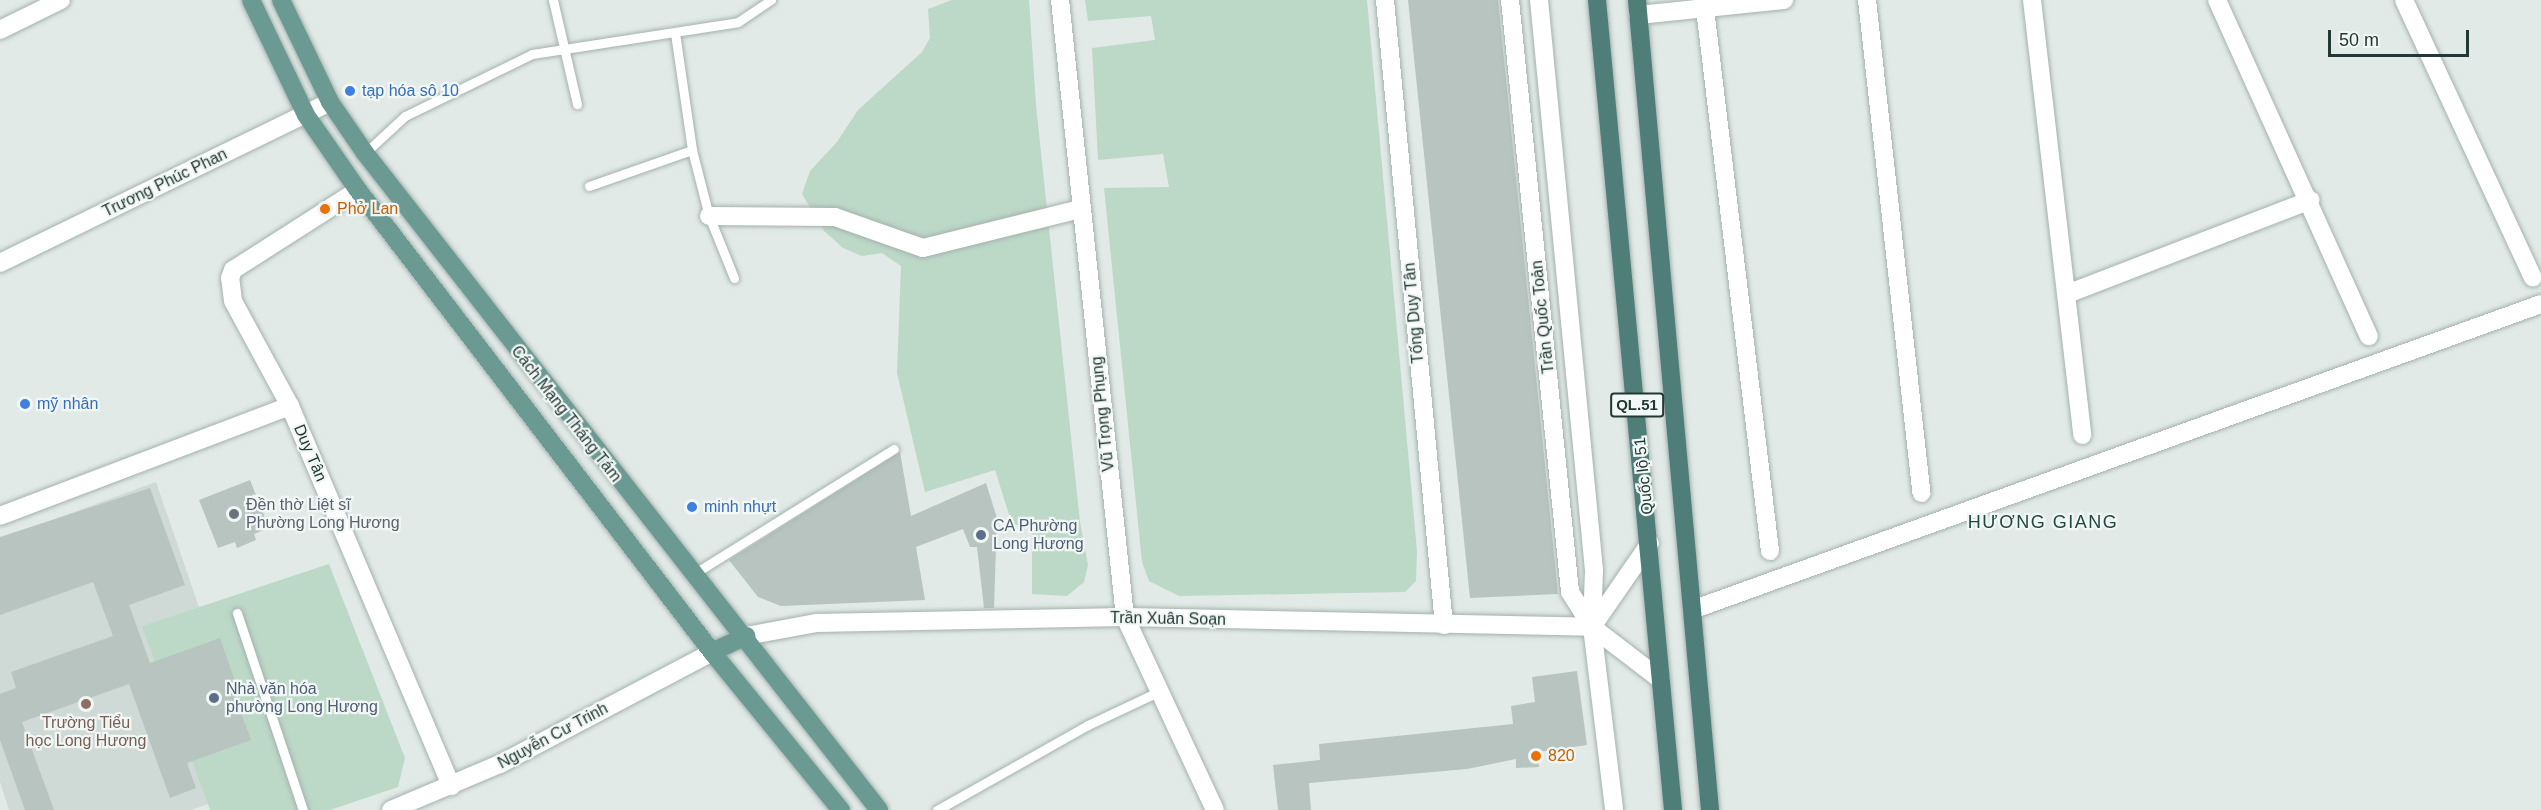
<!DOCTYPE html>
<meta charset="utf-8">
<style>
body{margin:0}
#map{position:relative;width:2541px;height:810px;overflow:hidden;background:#e1eae7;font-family:Helvetica,sans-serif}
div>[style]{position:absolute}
.built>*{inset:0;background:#cfd9d6}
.green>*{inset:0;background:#bcd8c7}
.building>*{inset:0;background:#b7c4c0}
.roads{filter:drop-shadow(0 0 2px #a4b1ae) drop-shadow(0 0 2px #a4b1ae)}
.service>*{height:9px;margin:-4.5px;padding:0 4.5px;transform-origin:4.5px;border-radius:4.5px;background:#fff}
.minor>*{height:18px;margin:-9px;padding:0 9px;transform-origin:9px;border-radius:9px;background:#fff}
.primary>*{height:18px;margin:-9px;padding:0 9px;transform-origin:9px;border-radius:9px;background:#6b9a93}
.trunk>*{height:18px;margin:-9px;padding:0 9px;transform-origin:9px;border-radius:9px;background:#4f7e78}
.dots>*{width:16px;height:16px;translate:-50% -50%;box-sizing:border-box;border:3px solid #f1f7f4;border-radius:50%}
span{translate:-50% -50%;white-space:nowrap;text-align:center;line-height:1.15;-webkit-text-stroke:4.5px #f1f7f4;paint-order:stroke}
.shield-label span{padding:2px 4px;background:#f1f7f4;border:2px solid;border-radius:4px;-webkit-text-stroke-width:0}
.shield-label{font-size:15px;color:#233835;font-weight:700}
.shop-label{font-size:16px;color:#366cbe}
.left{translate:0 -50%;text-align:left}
.street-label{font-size:16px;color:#233835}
.food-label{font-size:16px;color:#c56008}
.worship-label{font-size:16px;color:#5b616d}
.service-label{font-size:16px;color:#4e5e75}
.education-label{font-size:16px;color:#785e54}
.neighbourhood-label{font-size:18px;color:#224842;letter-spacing:1.5px}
.scale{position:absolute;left:2328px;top:30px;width:141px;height:27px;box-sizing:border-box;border:3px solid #233835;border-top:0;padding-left:8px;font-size:18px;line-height:21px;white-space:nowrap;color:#233835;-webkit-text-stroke:4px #f1f7f4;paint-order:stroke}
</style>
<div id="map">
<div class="built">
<i style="clip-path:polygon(156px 482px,199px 607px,143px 626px,208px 804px,191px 810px,9px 810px,0 782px,0 539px)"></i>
</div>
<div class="green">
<i style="clip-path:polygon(952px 0,1029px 0,1036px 105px,1080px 522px,1088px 565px,1084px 582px,1067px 596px,1032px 594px,1032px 528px,1012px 524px,995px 470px,925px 492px,897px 373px,901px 266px,882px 253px,862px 256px,843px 248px,824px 231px,802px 194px,810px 171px,837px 142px,858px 110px,922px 52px,930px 38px,928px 9px)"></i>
<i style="clip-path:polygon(1085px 0,1367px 0,1417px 551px,1416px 581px,1405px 592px,1179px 596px,1149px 581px,1142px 562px,1104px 188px,1169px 187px,1163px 154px,1098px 160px,1092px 48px,1155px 40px,1151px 16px,1088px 21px)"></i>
<i style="clip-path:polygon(329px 564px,405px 758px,398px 787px,330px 810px,210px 810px,142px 626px)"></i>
</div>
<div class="building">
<i style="clip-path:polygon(1408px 0,1498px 0,1558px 594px,1470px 598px)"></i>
<i style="clip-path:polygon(900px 452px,911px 516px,986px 483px,997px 518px,994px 608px,984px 608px,977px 547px,970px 547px,963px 529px,916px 547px,925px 600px,781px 606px,758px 597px,729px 560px)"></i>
<i style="clip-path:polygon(250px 480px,269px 528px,254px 534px,256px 540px,237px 548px,235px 542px,218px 548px,199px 500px)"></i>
<i style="clip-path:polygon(150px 488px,185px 585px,129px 605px,150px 663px,220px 638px,236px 684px,231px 686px,251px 740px,187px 763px,196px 788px,170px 798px,129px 684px,22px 722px,54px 810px,25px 810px,0 740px,0 694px,16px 688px,11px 672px,113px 636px,93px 582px,0 615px,0 537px)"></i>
<i style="clip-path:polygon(1577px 671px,1587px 745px,1538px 752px,1539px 767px,1516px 768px,1516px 759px,1467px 769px,1309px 783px,1311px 810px,1278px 810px,1273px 765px,1320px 760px,1319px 744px,1513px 724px,1511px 706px,1535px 702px,1532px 677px)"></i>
</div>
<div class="roads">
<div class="service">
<i style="left:553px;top:0;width:107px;rotate:77deg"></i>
<i style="left:675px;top:33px;width:118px;rotate:81.7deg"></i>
<i style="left:692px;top:150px;width:68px;rotate:75.6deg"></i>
<i style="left:709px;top:216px;width:67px;rotate:68deg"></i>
<i style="left:365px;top:153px;width:54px;rotate:-42.8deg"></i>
<i style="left:405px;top:116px;width:141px;rotate:-26deg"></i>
<i style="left:532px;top:54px;width:208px;rotate:-8.8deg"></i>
<i style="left:738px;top:22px;width:40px;rotate:-34deg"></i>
<i style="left:589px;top:186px;width:109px;rotate:-19.3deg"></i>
<i style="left:692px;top:575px;width:238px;rotate:-32deg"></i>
<i style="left:237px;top:613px;width:208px;rotate:71.5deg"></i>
<i style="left:937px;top:810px;width:173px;rotate:-29.4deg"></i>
<i style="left:1088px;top:725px;width:80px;rotate:-25.3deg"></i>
</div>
<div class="minor">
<i style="left:1060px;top:0;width:620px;rotate:83.99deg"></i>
<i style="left:1125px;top:617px;width:213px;rotate:65deg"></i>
<i style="left:1385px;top:0;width:628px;rotate:84.61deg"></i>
<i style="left:1510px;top:0;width:595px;rotate:84.21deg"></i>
<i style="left:1570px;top:592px;width:41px;rotate:57.8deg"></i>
<i style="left:1539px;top:0;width:573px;rotate:84.49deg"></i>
<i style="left:1594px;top:570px;width:57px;rotate:92deg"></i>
<i style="left:1592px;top:627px;width:184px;rotate:83.1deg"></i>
<i style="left:1704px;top:0;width:555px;rotate:83.17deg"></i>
<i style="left:1867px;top:0;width:496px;rotate:83.7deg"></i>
<i style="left:2032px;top:0;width:438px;rotate:83.4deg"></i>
<i style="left:2217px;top:0;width:369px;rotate:65.7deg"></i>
<i style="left:2404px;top:0;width:306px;rotate:65.1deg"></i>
<i style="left:1638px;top:15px;width:147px;rotate:-5.9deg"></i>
<i style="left:0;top:30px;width:68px;rotate:-26.2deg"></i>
<i style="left:709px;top:216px;width:126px;rotate:0.5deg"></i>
<i style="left:835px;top:217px;width:93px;rotate:19.4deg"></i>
<i style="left:923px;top:248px;width:163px;rotate:-13.9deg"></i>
<i style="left:0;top:263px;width:367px;rotate:-26deg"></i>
<i style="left:2067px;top:294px;width:261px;rotate:-21.1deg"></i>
<i style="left:290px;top:406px;width:119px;rotate:-118.5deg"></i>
<i style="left:233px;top:301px;width:23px;rotate:-97deg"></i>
<i style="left:230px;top:278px;width:9px;rotate:-69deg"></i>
<i style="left:233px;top:270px;width:148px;rotate:-32.6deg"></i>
<i style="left:0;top:516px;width:310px;rotate:-20.8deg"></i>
<i style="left:290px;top:406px;width:413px;rotate:67deg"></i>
<i style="left:1692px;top:610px;width:902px;rotate:-19.82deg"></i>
<i style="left:1592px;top:627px;width:102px;rotate:-55.4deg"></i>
<i style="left:746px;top:636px;width:71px;rotate:-10.5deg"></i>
<i style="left:816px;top:623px;width:309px;rotate:-1.1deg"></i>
<i style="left:1125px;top:617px;width:467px;rotate:1.2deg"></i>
<i style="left:1592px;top:627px;width:87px;rotate:37.5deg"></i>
<i style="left:391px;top:810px;width:118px;rotate:-22.9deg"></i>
<i style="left:500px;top:764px;width:240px;rotate:-27.8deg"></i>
</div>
<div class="primary">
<i style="left:251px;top:0;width:127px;rotate:64.4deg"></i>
<i style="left:306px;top:115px;width:91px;rotate:55.3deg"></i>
<i style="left:358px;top:190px;width:582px;rotate:52.54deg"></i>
<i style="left:712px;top:652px;width:204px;rotate:50.8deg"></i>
<i style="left:281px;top:0;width:113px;rotate:64.3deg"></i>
<i style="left:330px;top:102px;width:62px;rotate:55.5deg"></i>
<i style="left:365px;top:153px;width:834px;rotate:51.96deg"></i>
<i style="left:712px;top:652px;width:38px;rotate:-25deg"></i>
</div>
<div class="trunk">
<i style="left:1597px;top:0;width:814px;rotate:84.64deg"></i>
<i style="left:1637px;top:0;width:813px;rotate:84.85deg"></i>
</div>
</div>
<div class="dots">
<i style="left:350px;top:91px;background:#3f7fe0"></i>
<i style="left:325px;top:209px;background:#e8710a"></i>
<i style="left:25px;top:404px;background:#3f7fe0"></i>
<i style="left:692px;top:507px;background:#3f7fe0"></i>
<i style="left:234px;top:514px;background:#6b7280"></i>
<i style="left:981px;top:535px;background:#5c6f8a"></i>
<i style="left:214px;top:698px;background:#5c6f8a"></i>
<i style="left:86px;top:704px;background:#8d6e63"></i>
<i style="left:1536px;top:756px;background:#e8710a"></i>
</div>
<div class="shield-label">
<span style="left:1637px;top:405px">QL.51</span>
</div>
<div class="shop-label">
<span class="left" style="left:362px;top:91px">tạp hóa sô 10</span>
<span class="left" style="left:37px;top:404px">mỹ nhân</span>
<span class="left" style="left:704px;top:507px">minh nhựt</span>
</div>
<div class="street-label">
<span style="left:165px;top:183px;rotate:-26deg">Trương Phúc Phan</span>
<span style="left:1414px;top:313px;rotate:-95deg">Tống Duy Tân</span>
<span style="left:1543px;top:317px;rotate:-96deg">Trần Quốc Toản</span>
<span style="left:566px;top:414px;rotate:52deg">Cách Mạng Tháng Tám</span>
<span style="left:1103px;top:414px;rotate:-96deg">Vũ Trọng Phụng</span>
<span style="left:310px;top:453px;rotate:67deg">Duy Tân</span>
<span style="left:1644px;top:476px;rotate:-96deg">Quốc lộ 51</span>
<span style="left:1168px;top:619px;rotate:1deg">Trần Xuân Soạn</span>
<span style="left:553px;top:736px;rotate:-28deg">Nguyễn Cư Trinh</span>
</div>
<div class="food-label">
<span class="left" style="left:337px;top:209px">Phở Lan</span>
<span class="left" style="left:1548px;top:756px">820</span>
</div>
<div class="worship-label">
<span class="left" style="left:246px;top:514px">Đền thờ Liệt sĩ<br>Phường Long Hương</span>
</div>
<div class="service-label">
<span class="left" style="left:993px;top:535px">CA Phường<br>Long Hương</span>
<span class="left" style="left:226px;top:698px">Nhà văn hóa<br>phường Long Hương</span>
</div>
<div class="education-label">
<span style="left:86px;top:732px">Trường Tiểu<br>học Long Hương</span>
</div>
<div class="neighbourhood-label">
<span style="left:2043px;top:522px">HƯƠNG GIANG</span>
</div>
<div class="scale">50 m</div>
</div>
